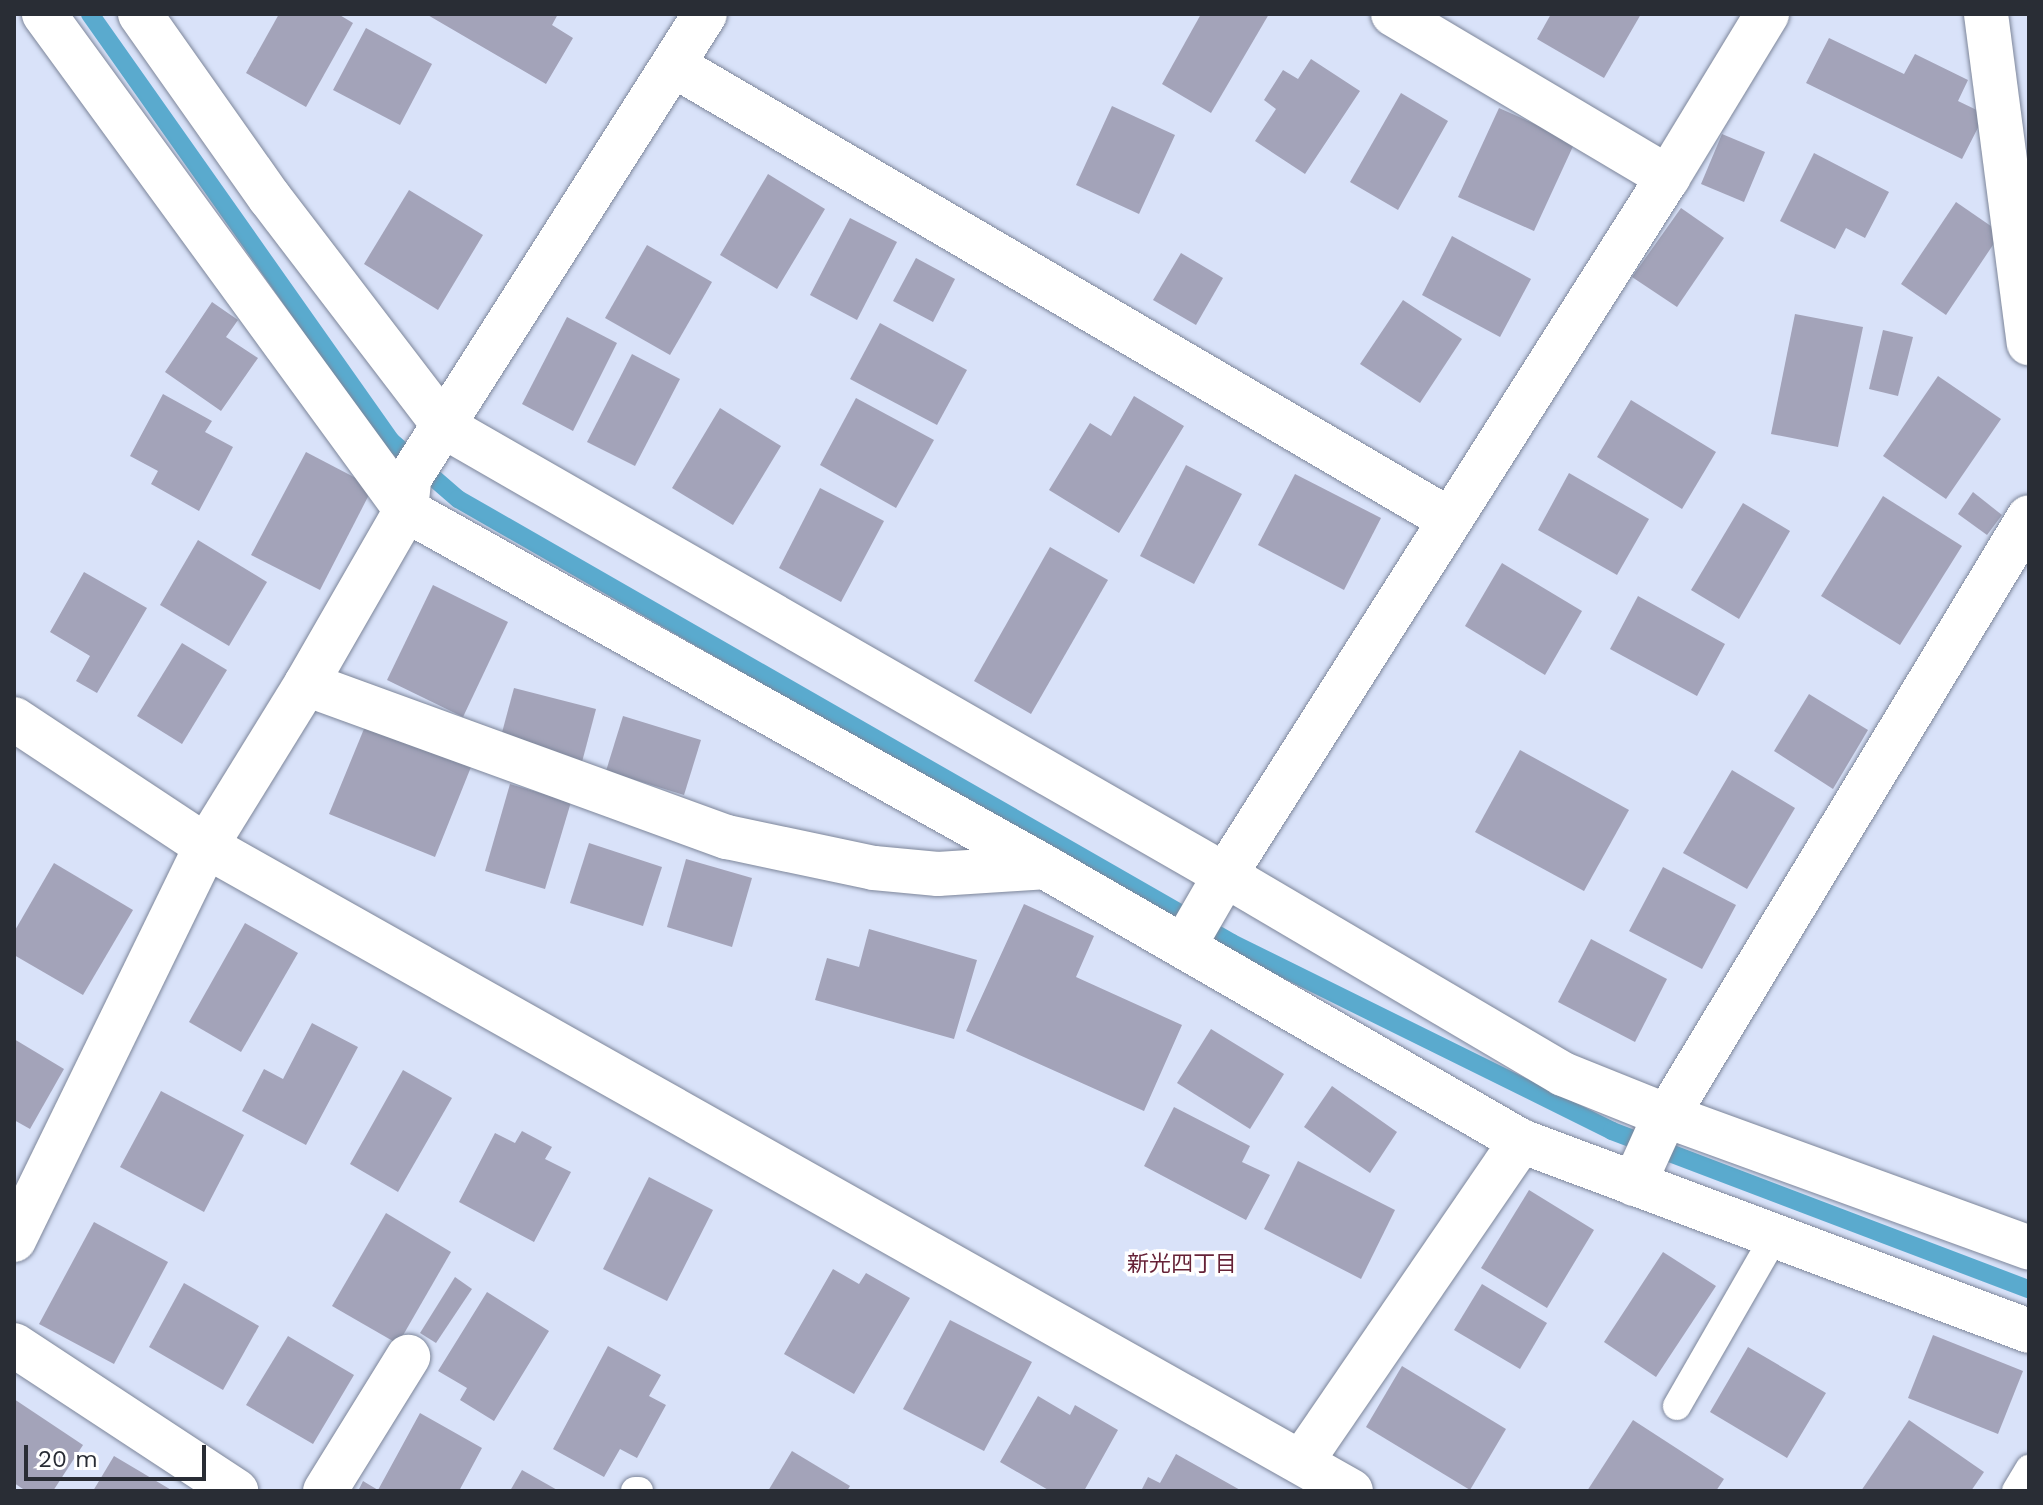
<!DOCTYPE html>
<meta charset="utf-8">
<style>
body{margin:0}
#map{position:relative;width:2043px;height:1505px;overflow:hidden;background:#d9e2f9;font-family:"Work Sans","Noto Sans JP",sans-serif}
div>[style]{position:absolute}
.stream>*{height:18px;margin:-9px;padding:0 9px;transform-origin:9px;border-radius:9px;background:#5aaace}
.building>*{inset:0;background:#a3a3b9}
.roads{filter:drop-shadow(0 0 2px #7d869a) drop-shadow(0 0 2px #7d869a)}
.lane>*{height:28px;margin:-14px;padding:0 14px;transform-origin:14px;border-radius:14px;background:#fff}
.street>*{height:44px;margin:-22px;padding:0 22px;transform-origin:22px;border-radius:22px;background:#fff}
span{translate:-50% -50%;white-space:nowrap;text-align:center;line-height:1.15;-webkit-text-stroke:7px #fff;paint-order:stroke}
.neighbourhood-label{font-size:22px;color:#662237}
.frame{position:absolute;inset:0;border:16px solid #292d35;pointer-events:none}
.scale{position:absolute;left:24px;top:1445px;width:182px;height:36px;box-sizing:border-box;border:4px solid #292d35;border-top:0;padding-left:10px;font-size:24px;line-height:28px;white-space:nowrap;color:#292d35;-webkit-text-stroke:6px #fff;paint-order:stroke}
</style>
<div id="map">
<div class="stream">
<i style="left:90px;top:14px;width:522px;rotate:54.82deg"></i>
<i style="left:391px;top:441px;width:89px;rotate:40.9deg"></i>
<i style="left:458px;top:499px;width:892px;rotate:29.84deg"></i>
<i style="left:1232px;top:943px;width:424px;rotate:26.3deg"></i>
<i style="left:1612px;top:1131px;width:446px;rotate:20.8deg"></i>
</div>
<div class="building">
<i style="clip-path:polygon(279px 14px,338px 14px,353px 23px,306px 107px,246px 73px)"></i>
<i style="clip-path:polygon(426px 14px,558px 14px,552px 25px,573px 38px,546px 84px)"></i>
<i style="clip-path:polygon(1201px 14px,1269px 14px,1211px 113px,1162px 84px)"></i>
<i style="clip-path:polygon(1551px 14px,1641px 14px,1604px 78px,1537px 39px)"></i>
<i style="clip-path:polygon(366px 28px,432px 64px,400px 125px,333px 90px)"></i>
<i style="clip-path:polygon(1829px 38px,1904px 74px,1915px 54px,1968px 80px,1958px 101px,1985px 114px,1962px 159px,1806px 83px)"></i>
<i style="clip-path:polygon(1311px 59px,1360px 91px,1305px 174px,1255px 141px,1276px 109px,1264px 100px,1283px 70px,1298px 79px)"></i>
<i style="clip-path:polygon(1401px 93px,1448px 121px,1398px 210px,1350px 182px)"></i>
<i style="clip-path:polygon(1112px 106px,1175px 135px,1139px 214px,1076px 185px)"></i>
<i style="clip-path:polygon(1499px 108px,1575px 142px,1534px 231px,1458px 197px)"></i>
<i style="clip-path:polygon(1722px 134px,1765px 152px,1744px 202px,1701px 184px)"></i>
<i style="clip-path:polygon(1814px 153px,1889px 192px,1865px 238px,1846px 228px,1835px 249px,1780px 221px)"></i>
<i style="clip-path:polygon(768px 174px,825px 209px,777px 289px,720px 255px)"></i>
<i style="clip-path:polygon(409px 190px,483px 235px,438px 310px,364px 264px)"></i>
<i style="clip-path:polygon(1956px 202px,2001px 233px,1946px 315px,1901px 284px)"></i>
<i style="clip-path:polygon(1681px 208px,1724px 238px,1677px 307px,1632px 277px)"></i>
<i style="clip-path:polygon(850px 218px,897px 242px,857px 320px,810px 295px)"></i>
<i style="clip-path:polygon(1452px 236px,1531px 279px,1500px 337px,1422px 295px)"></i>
<i style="clip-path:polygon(647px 245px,712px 282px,670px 355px,605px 318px)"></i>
<i style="clip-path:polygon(1181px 253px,1223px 278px,1196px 325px,1153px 300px)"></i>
<i style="clip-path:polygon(916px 258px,955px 279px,933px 322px,893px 301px)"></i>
<i style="clip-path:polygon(1403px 300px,1462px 339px,1420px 403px,1360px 364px)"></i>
<i style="clip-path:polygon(212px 302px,238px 320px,226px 337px,258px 358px,221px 411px,165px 372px)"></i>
<i style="clip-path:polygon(1795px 314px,1863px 327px,1838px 447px,1771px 434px)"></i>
<i style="clip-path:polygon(567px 317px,617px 343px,573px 431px,522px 404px)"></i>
<i style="clip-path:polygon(880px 323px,967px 370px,937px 425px,850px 379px)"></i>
<i style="clip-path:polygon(1883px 330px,1913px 337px,1898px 396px,1869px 389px)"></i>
<i style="clip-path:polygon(632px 354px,680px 379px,635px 466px,587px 442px)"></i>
<i style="clip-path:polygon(1938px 376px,2001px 419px,1946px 499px,1883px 456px)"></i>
<i style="clip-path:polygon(163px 394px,212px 421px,205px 432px,233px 447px,199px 511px,151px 484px,158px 471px,130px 456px)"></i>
<i style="clip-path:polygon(1134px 396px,1184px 426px,1119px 533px,1049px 490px,1090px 423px,1111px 436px)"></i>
<i style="clip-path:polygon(856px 398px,934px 440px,896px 508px,820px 465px)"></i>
<i style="clip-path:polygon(1631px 400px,1716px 452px,1682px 509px,1597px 457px)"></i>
<i style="clip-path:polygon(720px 408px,781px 446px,733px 525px,672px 488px)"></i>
<i style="clip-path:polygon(306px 452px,373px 487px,320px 590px,251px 555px)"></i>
<i style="clip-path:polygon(1186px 465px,1242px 494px,1194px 584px,1140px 556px)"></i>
<i style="clip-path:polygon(1569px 473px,1649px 519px,1617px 575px,1538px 530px)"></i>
<i style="clip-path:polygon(1295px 474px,1381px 518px,1344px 590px,1258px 545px)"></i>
<i style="clip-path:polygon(820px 488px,884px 521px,841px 602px,779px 568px)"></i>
<i style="clip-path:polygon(1973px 492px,2002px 515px,1987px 535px,1958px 514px)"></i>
<i style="clip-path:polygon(1883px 496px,1962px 546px,1900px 645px,1821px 596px)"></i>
<i style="clip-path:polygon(1743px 503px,1790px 531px,1739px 619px,1691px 590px)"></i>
<i style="clip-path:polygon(198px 540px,267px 582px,229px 646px,160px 605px)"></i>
<i style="clip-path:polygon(1050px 547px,1108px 580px,1031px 714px,974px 681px)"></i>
<i style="clip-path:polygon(1502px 563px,1582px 611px,1545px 675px,1465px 626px)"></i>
<i style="clip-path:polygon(84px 572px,147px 608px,97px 693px,76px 681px,90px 656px,50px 632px)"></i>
<i style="clip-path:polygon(433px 585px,508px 622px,463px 717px,387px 680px)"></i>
<i style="clip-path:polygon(1638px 596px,1725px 644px,1697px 696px,1610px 649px)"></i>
<i style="clip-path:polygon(182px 643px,227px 670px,182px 744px,137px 716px)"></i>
<i style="clip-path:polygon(514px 688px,596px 709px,582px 762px,500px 740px)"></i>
<i style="clip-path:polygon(1809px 694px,1868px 730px,1833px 789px,1774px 751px)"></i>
<i style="clip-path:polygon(623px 716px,701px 740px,684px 795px,606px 771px)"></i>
<i style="clip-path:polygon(366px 724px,471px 767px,435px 857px,329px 814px)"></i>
<i style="clip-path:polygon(1520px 750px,1629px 810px,1584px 891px,1475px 832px)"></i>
<i style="clip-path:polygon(1732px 770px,1795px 808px,1747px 889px,1683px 853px)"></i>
<i style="clip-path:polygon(510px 784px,571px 802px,545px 889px,485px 871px)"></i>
<i style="clip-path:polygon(589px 843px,662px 867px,643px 926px,570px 903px)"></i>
<i style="clip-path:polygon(686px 859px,752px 878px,732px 947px,667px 927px)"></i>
<i style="clip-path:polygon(54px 863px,133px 910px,83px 995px,14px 955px,14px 932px)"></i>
<i style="clip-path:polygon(1663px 867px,1736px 905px,1702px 969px,1629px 931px)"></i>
<i style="clip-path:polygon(1024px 904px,1094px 936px,1076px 977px,1182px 1025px,1144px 1111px,966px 1031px)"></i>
<i style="clip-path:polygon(245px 923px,298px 953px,241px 1052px,189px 1022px)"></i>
<i style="clip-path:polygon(869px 929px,977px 960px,954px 1039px,815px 1000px,827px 958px,859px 967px)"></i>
<i style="clip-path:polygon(1591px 939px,1667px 979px,1635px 1042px,1558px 1002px)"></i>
<i style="clip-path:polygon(312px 1023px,358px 1047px,306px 1145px,242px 1111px,264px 1069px,283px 1079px)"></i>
<i style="clip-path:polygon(1211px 1029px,1284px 1074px,1250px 1129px,1177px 1083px)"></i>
<i style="clip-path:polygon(14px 1039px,64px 1069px,30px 1129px,14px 1120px)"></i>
<i style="clip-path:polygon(403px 1070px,452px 1098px,398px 1192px,350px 1164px)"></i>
<i style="clip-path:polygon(1332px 1086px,1397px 1132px,1370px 1173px,1304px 1127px)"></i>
<i style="clip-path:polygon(161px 1091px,244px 1135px,204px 1212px,120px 1167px)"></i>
<i style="clip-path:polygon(1174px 1107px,1250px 1146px,1242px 1162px,1270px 1175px,1246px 1220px,1144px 1166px)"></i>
<i style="clip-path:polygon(522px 1131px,552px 1147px,545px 1159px,571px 1172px,534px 1242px,459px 1202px,495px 1133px,515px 1143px)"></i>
<i style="clip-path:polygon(1298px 1161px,1395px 1210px,1361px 1279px,1264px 1229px)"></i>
<i style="clip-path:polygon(649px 1177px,713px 1210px,667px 1301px,603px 1269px)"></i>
<i style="clip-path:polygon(1529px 1190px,1594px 1230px,1547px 1308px,1481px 1268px)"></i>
<i style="clip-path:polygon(386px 1213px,451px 1252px,398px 1344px,332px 1306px)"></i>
<i style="clip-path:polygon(94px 1222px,168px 1262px,114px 1364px,39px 1324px)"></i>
<i style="clip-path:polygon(1663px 1252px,1716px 1286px,1656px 1377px,1604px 1342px)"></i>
<i style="clip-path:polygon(833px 1269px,859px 1284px,866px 1273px,910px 1298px,854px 1394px,784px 1354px)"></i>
<i style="clip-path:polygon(455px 1277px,472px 1289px,436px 1343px,420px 1333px)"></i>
<i style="clip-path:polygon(184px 1283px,259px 1326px,223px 1390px,149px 1347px)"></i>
<i style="clip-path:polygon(1482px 1284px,1547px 1323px,1520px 1369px,1454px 1330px)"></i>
<i style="clip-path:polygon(487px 1292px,549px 1331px,494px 1421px,460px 1400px,467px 1388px,438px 1371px)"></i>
<i style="clip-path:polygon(950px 1320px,1032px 1362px,984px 1451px,903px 1409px)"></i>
<i style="clip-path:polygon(1933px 1335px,2023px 1371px,1998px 1434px,1908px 1398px)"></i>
<i style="clip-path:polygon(288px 1336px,354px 1375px,313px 1444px,246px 1405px)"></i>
<i style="clip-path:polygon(608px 1346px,661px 1375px,649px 1396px,666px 1405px,637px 1458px,620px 1449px,604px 1477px,553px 1449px)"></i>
<i style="clip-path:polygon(1748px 1347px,1826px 1393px,1787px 1458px,1710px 1412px)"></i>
<i style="clip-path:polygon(1402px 1366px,1506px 1429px,1470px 1490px,1366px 1427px)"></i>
<i style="clip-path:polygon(1038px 1396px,1070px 1415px,1075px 1405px,1118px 1430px,1084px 1491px,1050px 1491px,1000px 1462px)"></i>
<i style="clip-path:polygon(14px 1399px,83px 1445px,53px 1491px,26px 1491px,14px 1483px)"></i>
<i style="clip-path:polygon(420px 1413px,482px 1448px,459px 1491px,358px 1491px,363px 1481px,378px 1490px)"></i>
<i style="clip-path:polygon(1633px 1420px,1724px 1479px,1716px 1491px,1587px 1491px)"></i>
<i style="clip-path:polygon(1909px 1420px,1984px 1472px,1971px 1491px,1861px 1491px)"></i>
<i style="clip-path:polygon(792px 1451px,850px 1486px,847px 1491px,768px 1491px)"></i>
<i style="clip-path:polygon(1176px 1454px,1242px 1491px,1141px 1491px,1148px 1477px,1160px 1483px)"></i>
<i style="clip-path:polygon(114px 1456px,173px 1491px,93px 1491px)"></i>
<i style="clip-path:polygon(522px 1470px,559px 1491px,510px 1491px)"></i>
</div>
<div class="roads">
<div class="lane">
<i style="left:1677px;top:1406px;width:195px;rotate:-60.1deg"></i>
<i style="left:635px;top:1491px;width:4px"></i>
<i style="left:2016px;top:1491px;width:26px;rotate:-59deg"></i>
</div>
<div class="street">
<i style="left:44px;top:14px;width:614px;rotate:53.88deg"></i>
<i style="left:406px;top:510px;width:732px;rotate:29.19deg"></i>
<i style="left:1045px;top:867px;width:549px;rotate:29.93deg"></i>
<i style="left:1521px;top:1141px;width:542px;rotate:20.51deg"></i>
<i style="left:140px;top:14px;width:225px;rotate:54.8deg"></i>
<i style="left:270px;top:198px;width:288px;rotate:52.6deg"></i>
<i style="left:445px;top:427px;width:900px;rotate:29.87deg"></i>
<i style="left:1225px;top:875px;width:392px;rotate:30.5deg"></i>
<i style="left:1563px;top:1074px;width:115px;rotate:21.9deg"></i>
<i style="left:1670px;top:1117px;width:382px;rotate:20deg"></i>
<i style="left:1393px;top:14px;width:320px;rotate:30.7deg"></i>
<i style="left:1986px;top:14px;width:332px;rotate:82.6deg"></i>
<i style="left:673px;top:65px;width:900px;rotate:30.35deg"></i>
<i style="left:306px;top:684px;width:448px;rotate:20deg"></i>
<i style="left:727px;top:837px;width:150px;rotate:11.9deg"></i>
<i style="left:874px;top:868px;width:64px;rotate:5.4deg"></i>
<i style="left:938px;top:874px;width:107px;rotate:-3.7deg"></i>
<i style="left:14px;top:719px;width:230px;rotate:33.5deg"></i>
<i style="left:206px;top:846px;width:1314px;rotate:29.39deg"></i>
<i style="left:1184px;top:946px;width:82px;rotate:-60deg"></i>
<i style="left:1225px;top:875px;width:827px;rotate:-57.6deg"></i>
<i style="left:1668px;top:177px;width:191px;rotate:-58.7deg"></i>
<i style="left:1634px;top:1184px;width:58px;rotate:-65.6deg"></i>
<i style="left:1658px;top:1131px;width:717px;rotate:-58.86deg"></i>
<i style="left:14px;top:1240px;width:438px;rotate:-64deg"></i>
<i style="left:206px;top:846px;width:190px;rotate:-58.3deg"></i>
<i style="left:306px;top:684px;width:201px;rotate:-60.1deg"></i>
<i style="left:406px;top:510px;width:31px;rotate:-84deg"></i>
<i style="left:409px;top:479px;width:551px;rotate:-57.52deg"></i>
<i style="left:14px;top:1345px;width:266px;rotate:33.3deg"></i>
<i style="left:1302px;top:1461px;width:388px;rotate:-55.6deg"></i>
<i style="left:325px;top:1491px;width:158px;rotate:-58.2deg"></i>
</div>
</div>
<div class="neighbourhood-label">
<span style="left:1182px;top:1264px">新光四丁目</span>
</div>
<div class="frame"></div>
<div class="scale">20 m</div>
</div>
